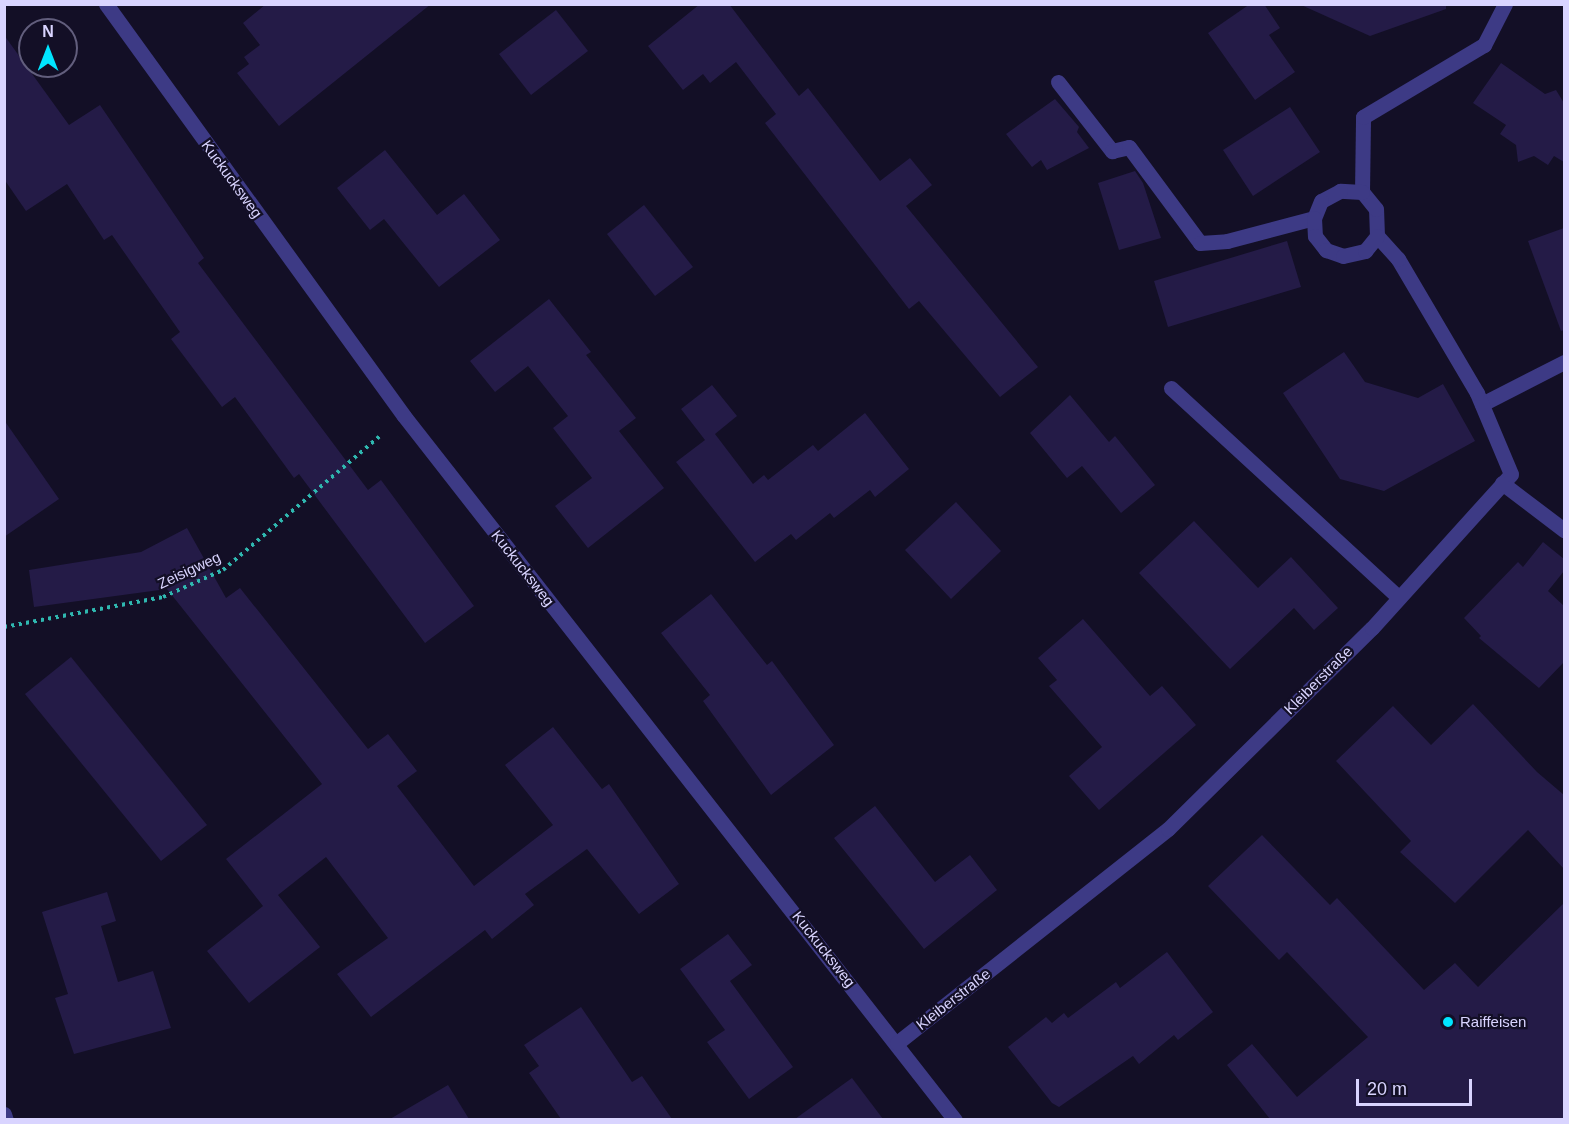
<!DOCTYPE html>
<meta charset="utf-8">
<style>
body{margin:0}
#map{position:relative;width:1569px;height:1124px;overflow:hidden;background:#130f26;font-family:Helvetica,sans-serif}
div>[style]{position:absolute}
.building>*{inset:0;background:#241b47}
.path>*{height:4px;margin-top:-2px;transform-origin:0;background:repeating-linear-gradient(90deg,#2fb8b0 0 3px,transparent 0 7.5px)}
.service>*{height:15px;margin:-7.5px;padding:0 7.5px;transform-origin:7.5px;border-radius:7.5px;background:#3d3a85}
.minor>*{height:15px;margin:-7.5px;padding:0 7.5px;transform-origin:7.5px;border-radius:7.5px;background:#3d3a85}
.dots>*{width:16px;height:16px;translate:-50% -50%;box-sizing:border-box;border:3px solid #130f26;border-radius:50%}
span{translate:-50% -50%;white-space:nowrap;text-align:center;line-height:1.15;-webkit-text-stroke:4.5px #130f26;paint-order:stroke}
.street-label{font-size:15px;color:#d9d4ff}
.poi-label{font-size:15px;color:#d9d4ff}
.left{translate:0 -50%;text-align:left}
.frame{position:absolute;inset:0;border:6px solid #d9d4ff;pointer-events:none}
.north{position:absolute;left:18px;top:18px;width:60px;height:60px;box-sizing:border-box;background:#130f26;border:2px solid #625e7d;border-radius:50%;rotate:0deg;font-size:16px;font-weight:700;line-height:24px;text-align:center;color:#d9d4ff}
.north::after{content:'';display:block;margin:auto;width:21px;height:27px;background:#00e5ff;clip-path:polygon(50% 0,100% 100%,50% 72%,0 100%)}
.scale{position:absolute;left:1356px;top:1079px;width:116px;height:27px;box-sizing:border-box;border:3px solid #d9d4ff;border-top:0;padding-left:8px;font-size:18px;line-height:21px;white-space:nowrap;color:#d9d4ff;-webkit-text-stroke:4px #130f26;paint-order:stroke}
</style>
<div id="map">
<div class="building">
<i style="clip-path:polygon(266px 4px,431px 4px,279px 126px,237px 73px,249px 64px,244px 57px,260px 45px,243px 23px)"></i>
<i style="clip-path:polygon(700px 4px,729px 4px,799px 96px,808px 88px,880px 181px,910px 158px,932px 185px,906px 206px,1038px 367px,1000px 397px,919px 301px,909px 309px,765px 123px,776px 114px,736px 62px,710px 83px,703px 74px,683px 90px,648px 46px)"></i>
<i style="clip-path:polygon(1250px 4px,1264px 4px,1280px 28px,1269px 35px,1295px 72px,1255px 100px,1208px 33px)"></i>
<i style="clip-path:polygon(1299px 4px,1446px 4px,1446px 9px,1370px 36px)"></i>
<i style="clip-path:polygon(556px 10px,588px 51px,531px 95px,499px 54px)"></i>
<i style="clip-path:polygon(4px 35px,69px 125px,100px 105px,204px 258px,198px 263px,368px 490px,381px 480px,474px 606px,425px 643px,299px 474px,294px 478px,235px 397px,222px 407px,171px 339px,180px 332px,112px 235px,104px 240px,67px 184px,26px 211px,4px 179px)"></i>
<i style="clip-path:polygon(1501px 63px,1545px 94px,1556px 90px,1564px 103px,1564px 162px,1554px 156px,1548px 165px,1534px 156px,1518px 162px,1516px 145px,1500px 134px,1506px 125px,1473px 103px)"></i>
<i style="clip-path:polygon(1055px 99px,1079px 127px,1077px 132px,1089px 148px,1047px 170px,1041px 160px,1032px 167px,1006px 134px)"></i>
<i style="clip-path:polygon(1290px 107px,1320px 152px,1253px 196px,1223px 150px)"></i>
<i style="clip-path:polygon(385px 150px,437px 215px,464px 194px,500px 240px,439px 287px,384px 219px,370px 230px,337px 188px)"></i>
<i style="clip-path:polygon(1135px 171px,1143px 183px,1161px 238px,1119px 250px,1098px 183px)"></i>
<i style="clip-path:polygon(644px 205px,693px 267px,655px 296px,607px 234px)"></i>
<i style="clip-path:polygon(1564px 228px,1564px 330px,1561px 331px,1528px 241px)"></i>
<i style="clip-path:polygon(1287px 241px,1301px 287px,1168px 327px,1154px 281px)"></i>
<i style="clip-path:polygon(549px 299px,591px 352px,586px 355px,636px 418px,619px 431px,664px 488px,588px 548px,555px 506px,592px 478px,553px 428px,568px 416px,528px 366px,495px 392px,470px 361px)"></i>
<i style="clip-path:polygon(1344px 352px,1365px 382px,1418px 398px,1443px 384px,1475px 441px,1384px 491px,1340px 479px,1283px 393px)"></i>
<i style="clip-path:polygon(712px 385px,737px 416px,715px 434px,753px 484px,764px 475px,768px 480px,813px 445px,818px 451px,865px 413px,909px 469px,875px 497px,870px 490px,834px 518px,830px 513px,796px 540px,791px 534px,755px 562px,676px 462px,705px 440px,681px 409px)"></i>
<i style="clip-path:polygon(1070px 395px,1109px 442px,1115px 436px,1155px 485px,1121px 513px,1082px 466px,1067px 478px,1030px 433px)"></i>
<i style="clip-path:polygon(4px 420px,59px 499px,4px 537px)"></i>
<i style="clip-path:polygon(956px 502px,1001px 551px,951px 599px,905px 550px)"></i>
<i style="clip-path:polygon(1194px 521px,1258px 588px,1291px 557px,1338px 608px,1314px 630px,1294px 608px,1230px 669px,1139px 573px)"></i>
<i style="clip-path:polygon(187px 528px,226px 598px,240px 588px,368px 749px,388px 734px,417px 771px,397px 786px,474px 886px,553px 825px,505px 765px,553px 727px,602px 789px,609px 784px,679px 884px,639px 914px,587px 849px,525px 894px,534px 905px,492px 939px,485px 930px,371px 1017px,337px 974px,388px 938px,326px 857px,278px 895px,320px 947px,249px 1003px,207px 951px,263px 906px,226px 859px,322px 784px,167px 589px,34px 607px,29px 570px,141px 552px)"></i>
<i style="clip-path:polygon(1543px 542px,1564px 559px,1564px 571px,1548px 591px,1564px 606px,1564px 662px,1539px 688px,1479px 638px,1481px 636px,1464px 618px,1518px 562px,1523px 567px)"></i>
<i style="clip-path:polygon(711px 594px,767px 665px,772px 661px,834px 745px,771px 795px,703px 701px,710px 695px,661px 633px)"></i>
<i style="clip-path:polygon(1083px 619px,1150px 696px,1162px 686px,1196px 725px,1099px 810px,1069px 776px,1102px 747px,1049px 686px,1057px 680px,1038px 658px)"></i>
<i style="clip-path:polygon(71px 657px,207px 825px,161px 861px,25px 694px)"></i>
<i style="clip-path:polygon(1473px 704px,1537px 772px,1564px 795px,1564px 869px,1528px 830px,1455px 903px,1400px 852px,1411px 841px,1336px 761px,1393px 706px,1431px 745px)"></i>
<i style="clip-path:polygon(875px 806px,935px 882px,970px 855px,997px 890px,924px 949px,834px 838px)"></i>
<i style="clip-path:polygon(1262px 835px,1330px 905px,1337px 898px,1424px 990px,1455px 963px,1478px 987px,1564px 903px,1564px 1119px,1270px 1119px,1227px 1065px,1252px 1044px,1297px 1097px,1368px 1037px,1287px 952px,1279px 960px,1208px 886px)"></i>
<i style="clip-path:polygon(107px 892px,116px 921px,101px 926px,118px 982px,153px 971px,171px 1028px,74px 1054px,55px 998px,68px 994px,42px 912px)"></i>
<i style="clip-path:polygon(728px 934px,752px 965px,730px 981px,793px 1067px,749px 1099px,707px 1042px,725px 1030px,680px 969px)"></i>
<i style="clip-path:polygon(1167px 952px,1213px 1012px,1178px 1040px,1174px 1035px,1139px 1064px,1133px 1056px,1059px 1107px,1052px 1103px,1008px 1047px,1046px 1017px,1052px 1023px,1064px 1013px,1068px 1018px,1116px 982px,1120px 988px)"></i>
<i style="clip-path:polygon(581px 1007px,632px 1082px,642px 1076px,672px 1119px,561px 1119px,529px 1073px,539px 1066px,524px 1045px)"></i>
<i style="clip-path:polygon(852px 1078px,883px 1119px,795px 1119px)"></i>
<i style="clip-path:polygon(448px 1085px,469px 1119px,390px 1119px)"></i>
</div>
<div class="path">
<i style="left:4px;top:627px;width:162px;rotate:-10.7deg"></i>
<i style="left:163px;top:597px;width:66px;rotate:-24.2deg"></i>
<i style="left:223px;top:570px;width:209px;rotate:-40.5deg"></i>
</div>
<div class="service">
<i style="left:1058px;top:82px;width:88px;rotate:52deg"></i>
<i style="left:1112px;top:151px;width:17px;rotate:-13deg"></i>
<i style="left:1129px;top:147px;width:119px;rotate:53.5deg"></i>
<i style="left:1200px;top:243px;width:27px;rotate:-4deg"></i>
<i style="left:1227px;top:241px;width:90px;rotate:-14.8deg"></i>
<i style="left:1362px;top:192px;width:75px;rotate:-89.2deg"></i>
<i style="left:1363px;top:117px;width:141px;rotate:-30.8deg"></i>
<i style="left:1484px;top:45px;width:46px;rotate:-62.9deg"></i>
<i style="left:1171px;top:388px;width:309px;rotate:42.6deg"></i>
<i style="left:1482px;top:404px;width:92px;rotate:-27.1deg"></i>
<i style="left:1502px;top:483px;width:78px;rotate:37.2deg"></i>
</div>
<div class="minor">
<i style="left:106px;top:4px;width:508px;rotate:54.12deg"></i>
<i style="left:404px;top:416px;width:894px;rotate:51.95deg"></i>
<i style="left:897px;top:1043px;width:345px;rotate:-38.3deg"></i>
<i style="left:1168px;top:829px;width:286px;rotate:-44.6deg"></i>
<i style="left:1372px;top:628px;width:207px;rotate:-47.9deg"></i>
<i style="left:1511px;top:474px;width:88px;rotate:-112.8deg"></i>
<i style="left:1477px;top:393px;width:156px;rotate:-120.5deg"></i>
<i style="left:1398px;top:259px;width:31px;rotate:-132deg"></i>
<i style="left:1377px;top:236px;width:27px;rotate:-92deg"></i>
<i style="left:1376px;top:209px;width:22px;rotate:-129deg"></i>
<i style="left:1362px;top:192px;width:22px;rotate:-177deg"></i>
<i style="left:1340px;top:191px;width:21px;rotate:152deg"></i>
<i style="left:1321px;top:201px;width:18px;rotate:112deg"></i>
<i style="left:1314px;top:218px;width:18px;rotate:87deg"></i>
<i style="left:1315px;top:236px;width:18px;rotate:52deg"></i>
<i style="left:1326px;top:250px;width:18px;rotate:19deg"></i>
<i style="left:1343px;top:256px;width:23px;rotate:-13deg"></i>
<i style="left:1365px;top:251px;width:19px;rotate:-51deg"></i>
<i style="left:4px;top:1114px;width:6px;rotate:72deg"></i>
</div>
<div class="dots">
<i style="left:1448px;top:1022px;background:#00e5ff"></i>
</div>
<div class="street-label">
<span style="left:232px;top:179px;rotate:54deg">Kuckucksweg</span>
<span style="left:523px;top:568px;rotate:52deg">Kuckucksweg</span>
<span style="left:189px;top:570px;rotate:-25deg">Zeisigweg</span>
<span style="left:1318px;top:680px;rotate:-45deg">Kleiberstraße</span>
<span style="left:824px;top:949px;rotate:52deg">Kuckucksweg</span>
<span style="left:953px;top:999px;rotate:-38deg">Kleiberstraße</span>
</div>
<div class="poi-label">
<span class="left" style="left:1460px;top:1022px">Raiffeisen</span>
</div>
<div class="frame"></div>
<div class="north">N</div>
<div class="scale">20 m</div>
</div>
